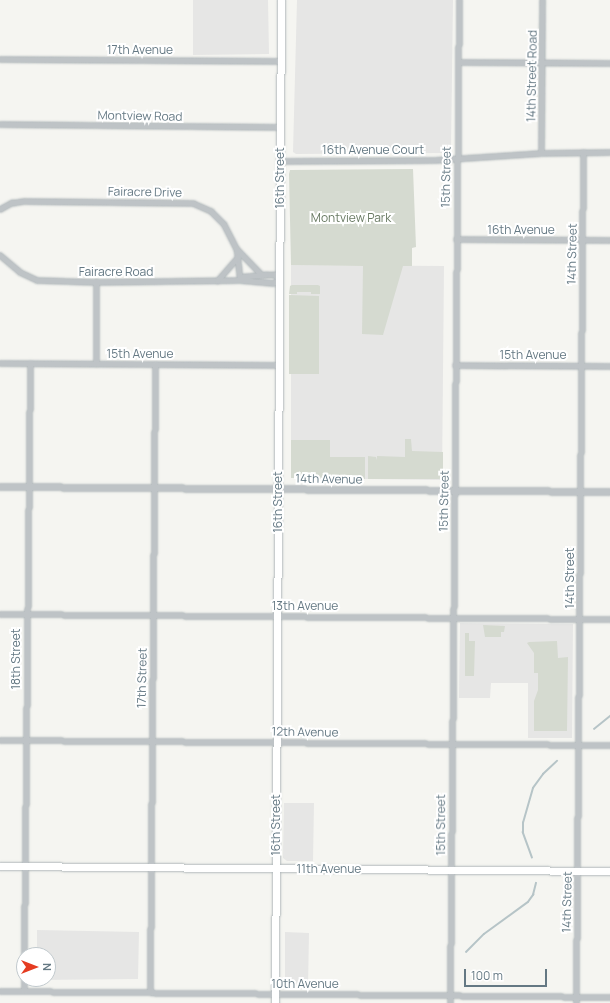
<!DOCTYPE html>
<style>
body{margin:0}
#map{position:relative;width:610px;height:1003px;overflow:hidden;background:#f5f5f1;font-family:Manrope,sans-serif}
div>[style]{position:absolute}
.built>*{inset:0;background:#e6e6e5}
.green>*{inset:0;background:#d5dad0}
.stream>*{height:1.5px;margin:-0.75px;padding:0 0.75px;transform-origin:0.75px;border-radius:0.75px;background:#b6c4c7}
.roads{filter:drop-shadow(0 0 1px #b0b7ba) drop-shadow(0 0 1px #b0b7ba)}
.minor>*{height:4.5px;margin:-2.25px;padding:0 2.25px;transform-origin:2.25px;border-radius:2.25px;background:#bec3c6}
.tertiary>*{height:6px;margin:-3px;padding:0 3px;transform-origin:3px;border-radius:3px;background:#bec3c6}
.secondary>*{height:7px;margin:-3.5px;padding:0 3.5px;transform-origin:3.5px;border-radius:3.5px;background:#fff}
span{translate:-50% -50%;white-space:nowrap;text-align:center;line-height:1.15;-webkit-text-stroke:4px #fff;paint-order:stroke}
.street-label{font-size:12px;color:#647883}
.park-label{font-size:12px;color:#697a63}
.north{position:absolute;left:16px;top:947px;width:40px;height:40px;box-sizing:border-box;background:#fff;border:1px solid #c1c9cd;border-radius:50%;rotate:90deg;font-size:11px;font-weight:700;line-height:16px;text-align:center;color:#647883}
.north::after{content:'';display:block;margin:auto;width:14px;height:18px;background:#e53c21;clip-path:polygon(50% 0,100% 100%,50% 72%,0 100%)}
.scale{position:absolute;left:464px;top:969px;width:83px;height:18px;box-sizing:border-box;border:2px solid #647883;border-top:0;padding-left:5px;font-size:12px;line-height:14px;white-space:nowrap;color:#647883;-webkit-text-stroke:3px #fff;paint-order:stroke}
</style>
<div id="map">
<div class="built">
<i style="clip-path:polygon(193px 0,268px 0,269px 54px,193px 55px)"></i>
<i style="clip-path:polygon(297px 0,453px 0,451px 151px,449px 153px,296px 154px,293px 152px)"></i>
<i style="clip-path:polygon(291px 265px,444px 266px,442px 480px,291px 478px)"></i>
<i style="clip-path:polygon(460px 623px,573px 624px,572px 738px,528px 738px,528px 683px,491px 683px,490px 698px,459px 698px)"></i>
<i style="clip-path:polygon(284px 803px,314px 803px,313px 861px,287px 861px,283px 858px)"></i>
<i style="clip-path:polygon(37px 930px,139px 932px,138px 979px,37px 980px,48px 979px,48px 955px,37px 955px)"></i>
<i style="clip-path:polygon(285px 932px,309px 933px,308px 987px,285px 986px)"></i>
</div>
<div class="green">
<i style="clip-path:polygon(413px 169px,416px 247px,412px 248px,412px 266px,403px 266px,383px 335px,362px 334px,363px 266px,291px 265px,289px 174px,290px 170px)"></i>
<i style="clip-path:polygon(292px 285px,318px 285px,320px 286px,320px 294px,311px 294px,311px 292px,297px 292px,297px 294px,289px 294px,290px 286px)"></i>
<i style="clip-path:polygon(289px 295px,319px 296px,319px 374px,289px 374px)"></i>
<i style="clip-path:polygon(405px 439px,411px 439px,412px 451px,443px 452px,443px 479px,368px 479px,368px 456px,376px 457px,377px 460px,377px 456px,405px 457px)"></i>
<i style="clip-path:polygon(291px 440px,330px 440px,330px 457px,365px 457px,365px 479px,291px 478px)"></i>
<i style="clip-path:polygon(483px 625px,505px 626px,504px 632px,501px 632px,501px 637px,485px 637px)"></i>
<i style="clip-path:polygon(465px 633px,469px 633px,469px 641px,475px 641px,474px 676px,465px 676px)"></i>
<i style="clip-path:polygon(557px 641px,558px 658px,568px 657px,567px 731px,534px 731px,534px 701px,538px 690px,538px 673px,534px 673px,534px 653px,527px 643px,529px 642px)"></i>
</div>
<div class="stream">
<i style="left:594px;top:729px;width:21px;rotate:-39deg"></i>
<i style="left:532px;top:858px;width:27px;rotate:-110deg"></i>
<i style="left:523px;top:833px;width:10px;rotate:-90deg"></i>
<i style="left:523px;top:823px;width:36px;rotate:-74deg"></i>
<i style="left:533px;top:788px;width:17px;rotate:-54deg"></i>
<i style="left:543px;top:774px;width:19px;rotate:-43deg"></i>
<i style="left:466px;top:952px;width:25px;rotate:-45deg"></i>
<i style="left:484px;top:934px;width:54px;rotate:-36deg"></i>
<i style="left:528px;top:902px;width:9px;rotate:-54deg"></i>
<i style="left:533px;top:895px;width:12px;rotate:-76deg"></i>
</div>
<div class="roads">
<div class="minor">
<i style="left:0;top:59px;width:281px;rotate:0.4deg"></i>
<i style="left:458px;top:62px;width:152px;rotate:0.4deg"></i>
<i style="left:0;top:124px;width:280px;rotate:0.6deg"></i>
<i style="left:541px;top:153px;width:153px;rotate:-89.6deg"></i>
<i style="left:280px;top:161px;width:155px;rotate:-0.4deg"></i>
<i style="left:435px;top:160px;width:106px;rotate:-3.8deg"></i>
<i style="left:541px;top:153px;width:69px;rotate:-0.8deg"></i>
<i style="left:0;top:209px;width:13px;rotate:-29deg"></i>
<i style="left:11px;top:203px;width:13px;rotate:-9deg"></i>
<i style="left:24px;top:201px;width:169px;rotate:0.7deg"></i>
<i style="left:193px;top:203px;width:20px;rotate:24deg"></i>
<i style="left:211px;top:211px;width:18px;rotate:45deg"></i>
<i style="left:224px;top:224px;width:28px;rotate:63deg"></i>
<i style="left:237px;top:249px;width:31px;rotate:84deg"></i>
<i style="left:456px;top:239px;width:154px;rotate:0.4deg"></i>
<i style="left:237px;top:249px;width:36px;rotate:46deg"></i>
<i style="left:0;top:255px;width:26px;rotate:40deg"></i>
<i style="left:20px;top:272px;width:19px;rotate:25deg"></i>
<i style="left:37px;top:280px;width:59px;rotate:1.9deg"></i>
<i style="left:96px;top:282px;width:144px;rotate:-0.8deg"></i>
<i style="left:240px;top:280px;width:33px;rotate:5deg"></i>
<i style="left:273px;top:283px;width:7px;rotate:-27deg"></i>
<i style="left:279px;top:280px;width:6px;rotate:-129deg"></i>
<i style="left:275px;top:275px;width:9px;rotate:180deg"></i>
<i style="left:266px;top:275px;width:22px;rotate:175deg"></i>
<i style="left:244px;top:277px;width:5px;rotate:143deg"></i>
<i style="left:217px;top:281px;width:32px;rotate:-49deg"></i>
<i style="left:0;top:363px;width:279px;rotate:0.4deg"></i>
<i style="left:96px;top:364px;width:82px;rotate:-90deg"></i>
<i style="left:455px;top:365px;width:155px;rotate:0.4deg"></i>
<i style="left:0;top:614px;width:610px;rotate:0.47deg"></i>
<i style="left:0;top:740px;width:610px;rotate:0.47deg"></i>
<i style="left:24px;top:955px;width:592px;rotate:-89.42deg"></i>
<i style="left:0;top:991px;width:610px;rotate:0.56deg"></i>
<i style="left:24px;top:991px;width:26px;rotate:-90deg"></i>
<i style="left:150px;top:993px;width:629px;rotate:-89.54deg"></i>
<i style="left:450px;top:1003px;width:1003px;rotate:-89.49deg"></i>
<i style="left:576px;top:1003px;width:851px;rotate:-89.53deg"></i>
</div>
<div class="tertiary">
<i style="left:0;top:487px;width:610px;rotate:0.47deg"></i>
</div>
<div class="secondary">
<i style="left:0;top:866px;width:610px;rotate:0.47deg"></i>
<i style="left:275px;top:1003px;width:1003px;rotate:-89.66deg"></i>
</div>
</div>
<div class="street-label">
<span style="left:140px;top:50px">17th Avenue</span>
<span style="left:532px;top:76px;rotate:-89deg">14th Street Road</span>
<span style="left:140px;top:116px;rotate:1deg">Montview Road</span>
<span style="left:373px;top:150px">16th Avenue Court</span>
<span style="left:446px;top:177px;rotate:-89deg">15th Street</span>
<span style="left:280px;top:178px;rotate:-90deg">16th Street</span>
<span style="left:145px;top:192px;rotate:1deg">Fairacre Drive</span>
<span style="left:521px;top:230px">16th Avenue</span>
<span style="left:572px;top:254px;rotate:-89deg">14th Street</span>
<span style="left:116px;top:272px">Fairacre Road</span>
<span style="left:140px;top:354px">15th Avenue</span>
<span style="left:533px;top:355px">15th Avenue</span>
<span style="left:329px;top:479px;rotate:1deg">14th Avenue</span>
<span style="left:444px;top:501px;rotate:-89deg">15th Street</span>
<span style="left:278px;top:502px;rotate:-90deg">16th Street</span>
<span style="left:570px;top:578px;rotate:-90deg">14th Street</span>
<span style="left:305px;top:606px">13th Avenue</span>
<span style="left:16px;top:659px;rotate:-90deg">18th Street</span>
<span style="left:142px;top:678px;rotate:-89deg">17th Street</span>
<span style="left:305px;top:732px;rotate:1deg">12th Avenue</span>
<span style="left:276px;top:825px;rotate:-90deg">16th Street</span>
<span style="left:441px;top:825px;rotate:-90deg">15th Street</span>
<span style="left:329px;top:869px">11th Avenue</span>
<span style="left:567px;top:902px;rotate:-89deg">14th Street</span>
<span style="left:305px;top:984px">10th Avenue</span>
</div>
<div class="park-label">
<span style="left:351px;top:218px">Montview Park</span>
</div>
<div class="north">N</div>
<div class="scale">100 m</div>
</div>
